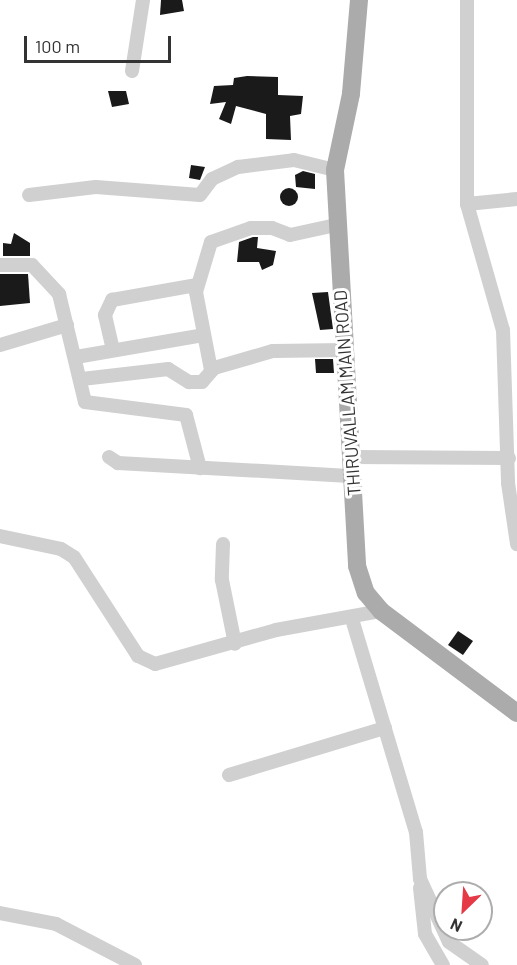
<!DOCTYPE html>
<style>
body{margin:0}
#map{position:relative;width:517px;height:965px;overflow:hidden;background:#fff;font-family:Barlow,sans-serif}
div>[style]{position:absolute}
.building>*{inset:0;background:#1a1a1a}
.round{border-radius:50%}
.minor>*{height:14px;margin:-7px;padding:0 7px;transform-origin:7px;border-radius:7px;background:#d0d0d0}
.major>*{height:18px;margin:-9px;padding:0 9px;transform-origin:9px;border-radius:9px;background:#ababab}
span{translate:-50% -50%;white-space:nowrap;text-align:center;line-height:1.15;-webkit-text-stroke:6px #fff;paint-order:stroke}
.street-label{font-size:18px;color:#333}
.north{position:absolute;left:433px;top:881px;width:60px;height:60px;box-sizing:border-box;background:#fff;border:2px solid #adadad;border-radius:50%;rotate:205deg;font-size:16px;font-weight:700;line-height:24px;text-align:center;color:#333}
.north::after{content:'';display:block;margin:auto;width:21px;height:27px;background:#e63946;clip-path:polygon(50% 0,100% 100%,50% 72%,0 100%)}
.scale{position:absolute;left:24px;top:36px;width:147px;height:27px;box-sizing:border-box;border:3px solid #333;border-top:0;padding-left:8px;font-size:18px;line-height:21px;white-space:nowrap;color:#333;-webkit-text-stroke:4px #fff;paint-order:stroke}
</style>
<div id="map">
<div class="building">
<i style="clip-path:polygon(161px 0,182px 0,184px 11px,160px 15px)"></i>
<i style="clip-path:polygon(247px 76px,278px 77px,278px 95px,303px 96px,301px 114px,290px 116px,291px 140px,266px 139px,266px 114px,236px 106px,231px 124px,219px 119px,226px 102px,210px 104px,214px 86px,233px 85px,234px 78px)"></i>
<i style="clip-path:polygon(108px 91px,126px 91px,129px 104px,112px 107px)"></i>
<i style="clip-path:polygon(191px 165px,205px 167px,200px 180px,189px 178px)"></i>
<i style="clip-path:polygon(303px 171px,315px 174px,315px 189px,296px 187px,295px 175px)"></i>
<i class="round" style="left:280px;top:188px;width:18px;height:18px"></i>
<i style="clip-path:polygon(14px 233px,30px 243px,30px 256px,3px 256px,3px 243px,11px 244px)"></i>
<i style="clip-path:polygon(253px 237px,258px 237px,257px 248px,276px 251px,273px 265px,262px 270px,259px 262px,237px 262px,239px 242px)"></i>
<i style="clip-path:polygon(0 274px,28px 274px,30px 303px,0 306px)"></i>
<i style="clip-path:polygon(328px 292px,333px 329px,320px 330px,312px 293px)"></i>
<i style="clip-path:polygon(315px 359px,333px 359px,334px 373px,316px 373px)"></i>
<i style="clip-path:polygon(458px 631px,473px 641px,463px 655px,448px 645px)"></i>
</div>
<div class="minor">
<i style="left:467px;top:0;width:204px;rotate:90deg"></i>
<i style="left:467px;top:204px;width:131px;rotate:74.1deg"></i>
<i style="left:503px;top:330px;width:153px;rotate:88.1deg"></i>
<i style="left:508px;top:483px;width:62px;rotate:81.6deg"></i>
<i style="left:132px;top:71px;width:72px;rotate:-81.2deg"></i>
<i style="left:29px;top:195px;width:67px;rotate:-6.8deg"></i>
<i style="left:96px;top:187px;width:104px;rotate:4.4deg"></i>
<i style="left:200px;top:195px;width:20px;rotate:-53deg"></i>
<i style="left:212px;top:179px;width:29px;rotate:-25deg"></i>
<i style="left:238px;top:167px;width:56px;rotate:-7.1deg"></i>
<i style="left:294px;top:160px;width:42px;rotate:13.7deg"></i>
<i style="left:467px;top:204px;width:50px;rotate:-5.7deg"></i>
<i style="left:0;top:265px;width:32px"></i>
<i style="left:32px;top:265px;width:40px;rotate:47deg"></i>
<i style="left:59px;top:294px;width:111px;rotate:76.5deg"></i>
<i style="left:85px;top:402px;width:102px;rotate:7.3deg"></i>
<i style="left:186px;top:415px;width:55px;rotate:75.2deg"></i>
<i style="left:0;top:345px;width:70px;rotate:-16.6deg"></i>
<i style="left:113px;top:350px;width:36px;rotate:-103deg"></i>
<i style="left:105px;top:315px;width:17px;rotate:-65deg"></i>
<i style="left:112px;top:300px;width:85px;rotate:-10.1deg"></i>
<i style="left:76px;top:357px;width:129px;rotate:-9.8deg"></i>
<i style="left:211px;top:370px;width:79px;rotate:-100.9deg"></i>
<i style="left:196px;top:292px;width:52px;rotate:-73.3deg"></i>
<i style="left:211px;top:242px;width:42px;rotate:-19.3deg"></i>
<i style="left:251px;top:228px;width:21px"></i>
<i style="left:272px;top:228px;width:19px;rotate:21deg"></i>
<i style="left:290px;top:235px;width:47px;rotate:-12.3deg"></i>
<i style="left:82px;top:379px;width:87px;rotate:-6.6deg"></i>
<i style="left:168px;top:369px;width:25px;rotate:32deg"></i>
<i style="left:189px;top:382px;width:13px"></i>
<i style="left:202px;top:382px;width:18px;rotate:-49deg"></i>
<i style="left:214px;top:368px;width:61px;rotate:-16.1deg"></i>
<i style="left:273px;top:351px;width:72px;rotate:-0.8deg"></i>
<i style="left:109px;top:457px;width:11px;rotate:34deg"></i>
<i style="left:118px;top:463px;width:236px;rotate:3.2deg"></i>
<i style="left:353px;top:457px;width:156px;rotate:0.4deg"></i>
<i style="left:0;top:536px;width:62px;rotate:12deg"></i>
<i style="left:61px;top:549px;width:15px;rotate:32deg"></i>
<i style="left:74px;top:557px;width:118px;rotate:57.1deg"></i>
<i style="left:138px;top:656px;width:19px;rotate:25deg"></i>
<i style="left:155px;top:664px;width:126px;rotate:-15.7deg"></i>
<i style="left:276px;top:630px;width:107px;rotate:-10.3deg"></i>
<i style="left:223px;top:544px;width:36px;rotate:92deg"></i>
<i style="left:222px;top:580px;width:65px;rotate:78.5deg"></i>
<i style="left:352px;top:619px;width:222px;rotate:73.3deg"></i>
<i style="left:416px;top:832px;width:47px;rotate:85.1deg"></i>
<i style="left:420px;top:879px;width:69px;rotate:65.3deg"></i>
<i style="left:449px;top:942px;width:40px;rotate:34.9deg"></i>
<i style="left:229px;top:775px;width:163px;rotate:-16.8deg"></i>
<i style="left:420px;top:888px;width:46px;rotate:83.8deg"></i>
<i style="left:425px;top:934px;width:36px;rotate:60deg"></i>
<i style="left:0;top:913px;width:57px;rotate:11.1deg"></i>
<i style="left:56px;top:924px;width:89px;rotate:27.4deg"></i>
</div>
<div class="major">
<i style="left:359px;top:0;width:94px;rotate:94.9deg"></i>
<i style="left:351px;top:94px;width:78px;rotate:101.9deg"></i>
<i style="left:335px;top:170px;width:397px;rotate:86.8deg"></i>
<i style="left:357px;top:566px;width:28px;rotate:72deg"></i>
<i style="left:366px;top:593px;width:23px;rotate:50deg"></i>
<i style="left:381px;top:611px;width:170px;rotate:36.9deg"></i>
</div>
<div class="street-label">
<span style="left:347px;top:393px;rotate:-94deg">THIRUVALLAM MAIN ROAD</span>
</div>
<div class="north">N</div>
<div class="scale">100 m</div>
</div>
